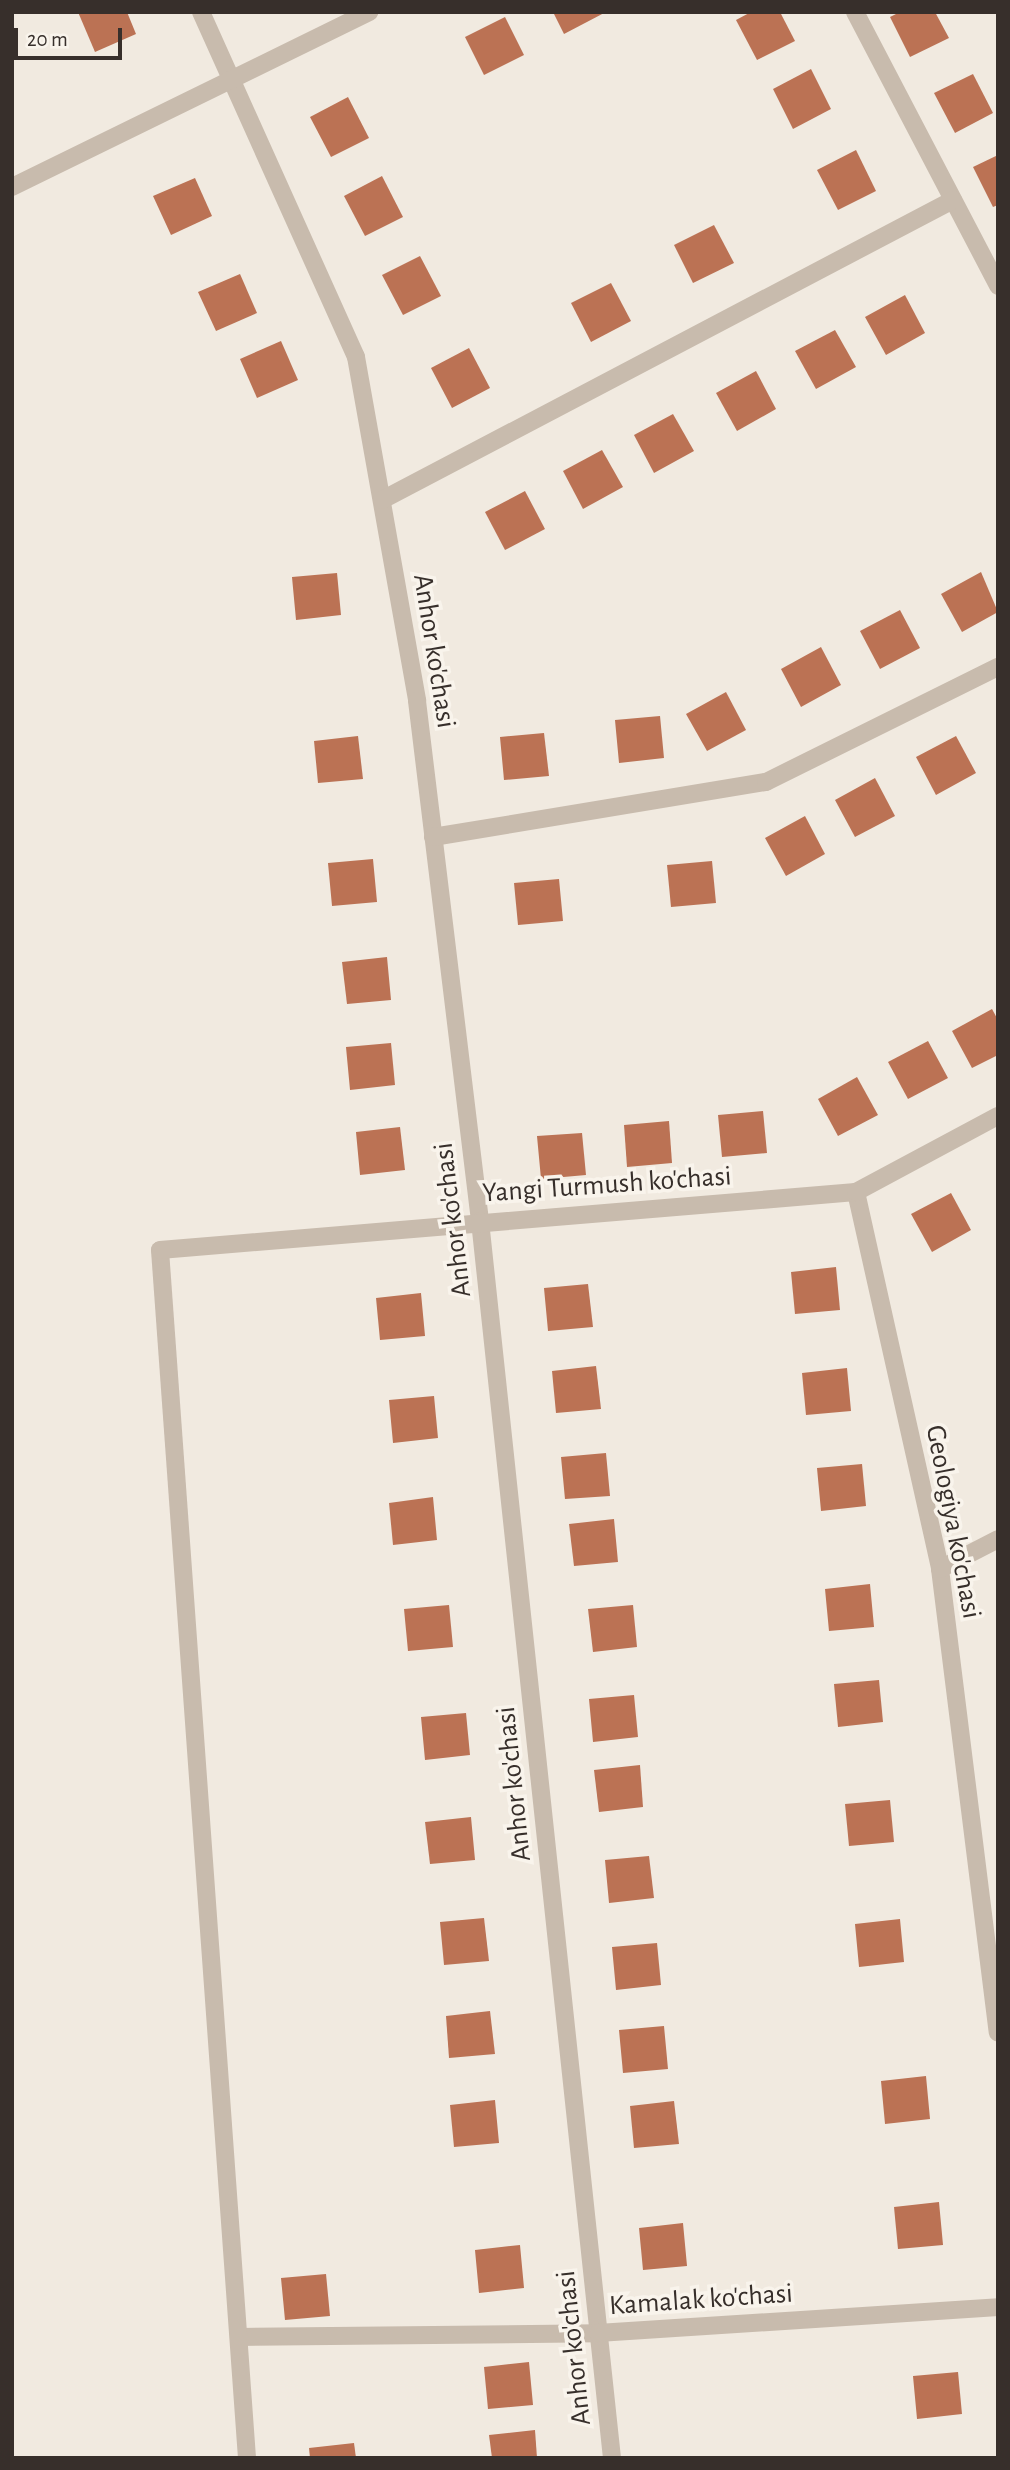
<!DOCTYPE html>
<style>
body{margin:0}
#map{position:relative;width:1010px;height:2470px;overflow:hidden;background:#f1eae0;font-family:"Alegreya Sans",sans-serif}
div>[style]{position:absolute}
.building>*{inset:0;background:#bb7254}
.minor>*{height:18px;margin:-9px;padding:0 9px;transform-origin:9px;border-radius:9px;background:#c8bbad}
span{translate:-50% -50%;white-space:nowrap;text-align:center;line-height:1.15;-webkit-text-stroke:7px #f9f4ec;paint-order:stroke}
.street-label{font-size:28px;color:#372f2b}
.frame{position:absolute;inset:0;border:14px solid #372f2b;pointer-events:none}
.scale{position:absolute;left:14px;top:28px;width:108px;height:32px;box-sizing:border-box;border:4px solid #372f2b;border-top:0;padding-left:9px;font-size:21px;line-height:24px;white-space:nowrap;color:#372f2b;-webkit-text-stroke:5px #f9f4ec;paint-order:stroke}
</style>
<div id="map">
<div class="building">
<i style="clip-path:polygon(78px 12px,127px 12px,136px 34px,95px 52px)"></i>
<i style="clip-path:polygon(553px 12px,606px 12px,564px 34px)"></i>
<i style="clip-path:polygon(751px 12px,780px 12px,795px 41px,757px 60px,736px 20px)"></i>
<i style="clip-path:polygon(900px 12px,935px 12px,949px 38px,910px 57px,890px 17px)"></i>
<i style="clip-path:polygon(505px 17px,524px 55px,484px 75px,465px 37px)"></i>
<i style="clip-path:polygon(811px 69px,831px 109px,793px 129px,773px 89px)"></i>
<i style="clip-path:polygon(973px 74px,993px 113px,955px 133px,934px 93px)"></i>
<i style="clip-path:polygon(348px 97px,369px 138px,331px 157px,310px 117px)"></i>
<i style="clip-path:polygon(856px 150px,876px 191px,838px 210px,817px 170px)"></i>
<i style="clip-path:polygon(998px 155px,998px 205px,993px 207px,973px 167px)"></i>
<i style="clip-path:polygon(382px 176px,403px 217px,365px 236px,344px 196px)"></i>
<i style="clip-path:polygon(195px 178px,212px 216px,171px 235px,153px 196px)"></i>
<i style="clip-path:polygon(714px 225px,734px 263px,693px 283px,674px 245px)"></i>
<i style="clip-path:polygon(420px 256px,441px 296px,403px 315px,382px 275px)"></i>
<i style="clip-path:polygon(240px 274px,257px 313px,216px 331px,198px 292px)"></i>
<i style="clip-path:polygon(611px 283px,631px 321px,591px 342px,571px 303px)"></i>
<i style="clip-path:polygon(905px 295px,925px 333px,886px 355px,865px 317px)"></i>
<i style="clip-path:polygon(835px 330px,856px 367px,816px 389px,795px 351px)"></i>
<i style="clip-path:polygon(281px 341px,298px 380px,257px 398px,240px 359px)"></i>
<i style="clip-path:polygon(469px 348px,490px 388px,452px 408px,431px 368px)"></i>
<i style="clip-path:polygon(756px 371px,776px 409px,737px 431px,716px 393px)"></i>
<i style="clip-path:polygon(673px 414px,694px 451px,654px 473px,634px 435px)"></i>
<i style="clip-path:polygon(602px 450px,623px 487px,583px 509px,563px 471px)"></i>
<i style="clip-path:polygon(525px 491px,545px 529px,505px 550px,485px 512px)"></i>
<i style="clip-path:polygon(981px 572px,998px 612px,962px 632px,941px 594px)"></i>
<i style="clip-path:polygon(337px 573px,341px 615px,296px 620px,292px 577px)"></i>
<i style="clip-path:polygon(900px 610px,920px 648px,880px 669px,860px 631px)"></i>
<i style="clip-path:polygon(821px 647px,841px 685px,801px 707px,781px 669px)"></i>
<i style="clip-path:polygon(726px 692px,746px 730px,707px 751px,686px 714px)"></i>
<i style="clip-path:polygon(660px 716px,664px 758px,619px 763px,615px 720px)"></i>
<i style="clip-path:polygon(544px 733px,549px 776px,504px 780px,500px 737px)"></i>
<i style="clip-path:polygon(358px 736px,363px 779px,318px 783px,314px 741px)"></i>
<i style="clip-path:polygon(956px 736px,976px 773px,936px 795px,916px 757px)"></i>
<i style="clip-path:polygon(875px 778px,895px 816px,855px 837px,835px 800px)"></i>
<i style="clip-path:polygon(805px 816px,825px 854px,786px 876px,765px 838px)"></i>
<i style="clip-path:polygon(373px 859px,377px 902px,332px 906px,328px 863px)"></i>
<i style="clip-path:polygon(712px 861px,716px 903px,671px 907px,667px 865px)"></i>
<i style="clip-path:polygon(559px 879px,563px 921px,518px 925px,514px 883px)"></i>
<i style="clip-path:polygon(387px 957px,391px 1000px,347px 1004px,342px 962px)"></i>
<i style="clip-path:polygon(992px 1009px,998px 1020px,998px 1055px,972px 1068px,952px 1031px)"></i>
<i style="clip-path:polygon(928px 1041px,948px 1078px,908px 1099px,888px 1062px)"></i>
<i style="clip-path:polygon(391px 1043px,395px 1085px,350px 1090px,346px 1047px)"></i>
<i style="clip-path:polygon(857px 1077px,878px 1115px,838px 1136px,818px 1099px)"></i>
<i style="clip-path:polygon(763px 1111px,767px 1153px,722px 1157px,718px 1115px)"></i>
<i style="clip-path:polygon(669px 1121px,672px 1163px,627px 1167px,624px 1125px)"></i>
<i style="clip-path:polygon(400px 1127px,405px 1170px,360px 1175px,356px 1132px)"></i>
<i style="clip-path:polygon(582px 1133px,586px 1175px,541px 1179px,537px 1136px)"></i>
<i style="clip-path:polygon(951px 1193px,971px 1230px,932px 1252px,911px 1214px)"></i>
<i style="clip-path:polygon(836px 1267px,840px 1310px,795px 1314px,791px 1272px)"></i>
<i style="clip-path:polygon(588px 1284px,593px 1327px,548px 1331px,544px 1288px)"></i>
<i style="clip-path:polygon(421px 1293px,425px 1336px,380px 1340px,376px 1298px)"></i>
<i style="clip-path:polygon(596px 1366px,601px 1409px,556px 1413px,552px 1371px)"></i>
<i style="clip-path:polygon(847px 1368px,851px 1411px,806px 1415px,802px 1373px)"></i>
<i style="clip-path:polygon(434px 1396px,438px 1438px,393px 1443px,389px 1400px)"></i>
<i style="clip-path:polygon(606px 1453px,610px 1496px,565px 1499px,561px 1457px)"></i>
<i style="clip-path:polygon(862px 1464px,866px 1506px,821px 1511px,817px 1468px)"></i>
<i style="clip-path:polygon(433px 1497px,437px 1540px,393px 1545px,389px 1503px)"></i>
<i style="clip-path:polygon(614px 1519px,618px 1562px,574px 1566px,569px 1524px)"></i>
<i style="clip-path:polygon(870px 1584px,874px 1627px,829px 1631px,825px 1589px)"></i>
<i style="clip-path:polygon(449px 1605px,453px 1647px,408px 1651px,404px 1609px)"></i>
<i style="clip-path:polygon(633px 1605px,637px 1647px,593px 1652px,588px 1609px)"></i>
<i style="clip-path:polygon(879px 1680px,883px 1722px,838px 1727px,834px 1684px)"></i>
<i style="clip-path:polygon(634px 1695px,638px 1737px,593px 1742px,589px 1699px)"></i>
<i style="clip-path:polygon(466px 1713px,470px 1755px,425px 1760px,421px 1717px)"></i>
<i style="clip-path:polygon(640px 1765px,643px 1807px,599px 1812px,594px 1770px)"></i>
<i style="clip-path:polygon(890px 1800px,894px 1842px,849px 1846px,845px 1804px)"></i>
<i style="clip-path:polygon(471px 1817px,475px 1860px,430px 1864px,425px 1822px)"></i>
<i style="clip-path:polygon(649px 1856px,654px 1898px,609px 1903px,605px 1860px)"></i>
<i style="clip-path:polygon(484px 1918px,489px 1961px,444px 1965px,440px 1922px)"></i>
<i style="clip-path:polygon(900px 1919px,904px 1962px,859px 1967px,855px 1924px)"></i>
<i style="clip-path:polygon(657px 1943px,661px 1985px,616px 1990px,612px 1947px)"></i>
<i style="clip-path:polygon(490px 2011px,495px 2054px,449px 2058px,446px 2016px)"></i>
<i style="clip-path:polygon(664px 2026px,668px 2069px,623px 2073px,619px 2030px)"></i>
<i style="clip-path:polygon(926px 2076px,930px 2119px,885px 2124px,881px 2081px)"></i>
<i style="clip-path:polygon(495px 2100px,499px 2143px,454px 2147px,450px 2105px)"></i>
<i style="clip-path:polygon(674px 2101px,679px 2144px,634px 2148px,630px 2106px)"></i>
<i style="clip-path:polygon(939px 2202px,943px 2245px,898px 2249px,894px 2207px)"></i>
<i style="clip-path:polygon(683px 2223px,687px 2266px,643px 2270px,639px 2228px)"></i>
<i style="clip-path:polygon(520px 2245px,524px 2288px,479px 2293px,475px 2250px)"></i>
<i style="clip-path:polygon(326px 2274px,330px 2316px,285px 2320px,281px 2278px)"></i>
<i style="clip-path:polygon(529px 2362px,533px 2405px,488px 2409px,484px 2367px)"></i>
<i style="clip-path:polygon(958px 2372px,962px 2414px,917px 2419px,913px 2376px)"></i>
<i style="clip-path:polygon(535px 2430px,537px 2458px,492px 2458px,489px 2435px)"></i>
<i style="clip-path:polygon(354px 2443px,356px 2458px,310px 2458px,309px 2448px)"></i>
</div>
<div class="minor">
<i style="left:201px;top:12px;width:378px;rotate:65.8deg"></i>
<i style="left:356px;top:357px;width:349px;rotate:79.9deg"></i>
<i style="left:417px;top:701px;width:524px;rotate:83.09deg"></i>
<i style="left:480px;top:1221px;width:1244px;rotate:83.91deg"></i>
<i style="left:855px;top:12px;width:309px;rotate:62.4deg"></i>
<i style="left:12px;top:187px;width:398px;rotate:-26.1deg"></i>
<i style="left:382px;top:500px;width:645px;rotate:-27.72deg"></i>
<i style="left:433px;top:837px;width:338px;rotate:-9.4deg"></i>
<i style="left:766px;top:782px;width:259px;rotate:-26.4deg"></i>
<i style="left:856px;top:1192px;width:386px;rotate:77.4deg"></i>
<i style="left:940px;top:1569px;width:467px;rotate:82.9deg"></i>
<i style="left:940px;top:1569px;width:65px;rotate:-27.3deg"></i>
<i style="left:239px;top:2337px;width:359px;rotate:-0.6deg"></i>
<i style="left:598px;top:2333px;width:401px;rotate:-3.7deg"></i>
<i style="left:247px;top:2458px;width:1211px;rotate:-94.12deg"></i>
<i style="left:160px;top:1250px;width:698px;rotate:-4.76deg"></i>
<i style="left:856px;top:1192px;width:161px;rotate:-28.2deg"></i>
</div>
<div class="street-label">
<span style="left:434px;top:651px;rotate:81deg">Anhor ko'chasi</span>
<span style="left:607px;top:1185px;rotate:-4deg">Yangi Turmush ko'chasi</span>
<span style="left:453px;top:1220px;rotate:-97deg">Anhor ko'chasi</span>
<span style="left:953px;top:1522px;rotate:79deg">Geologiya ko'chasi</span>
<span style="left:514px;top:1784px;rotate:-96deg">Anhor ko'chasi</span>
<span style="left:701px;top:2300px;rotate:-4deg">Kamalak ko'chasi</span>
<span style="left:574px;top:2348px;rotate:-96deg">Anhor ko'chasi</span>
</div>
<div class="frame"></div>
<div class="scale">20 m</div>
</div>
